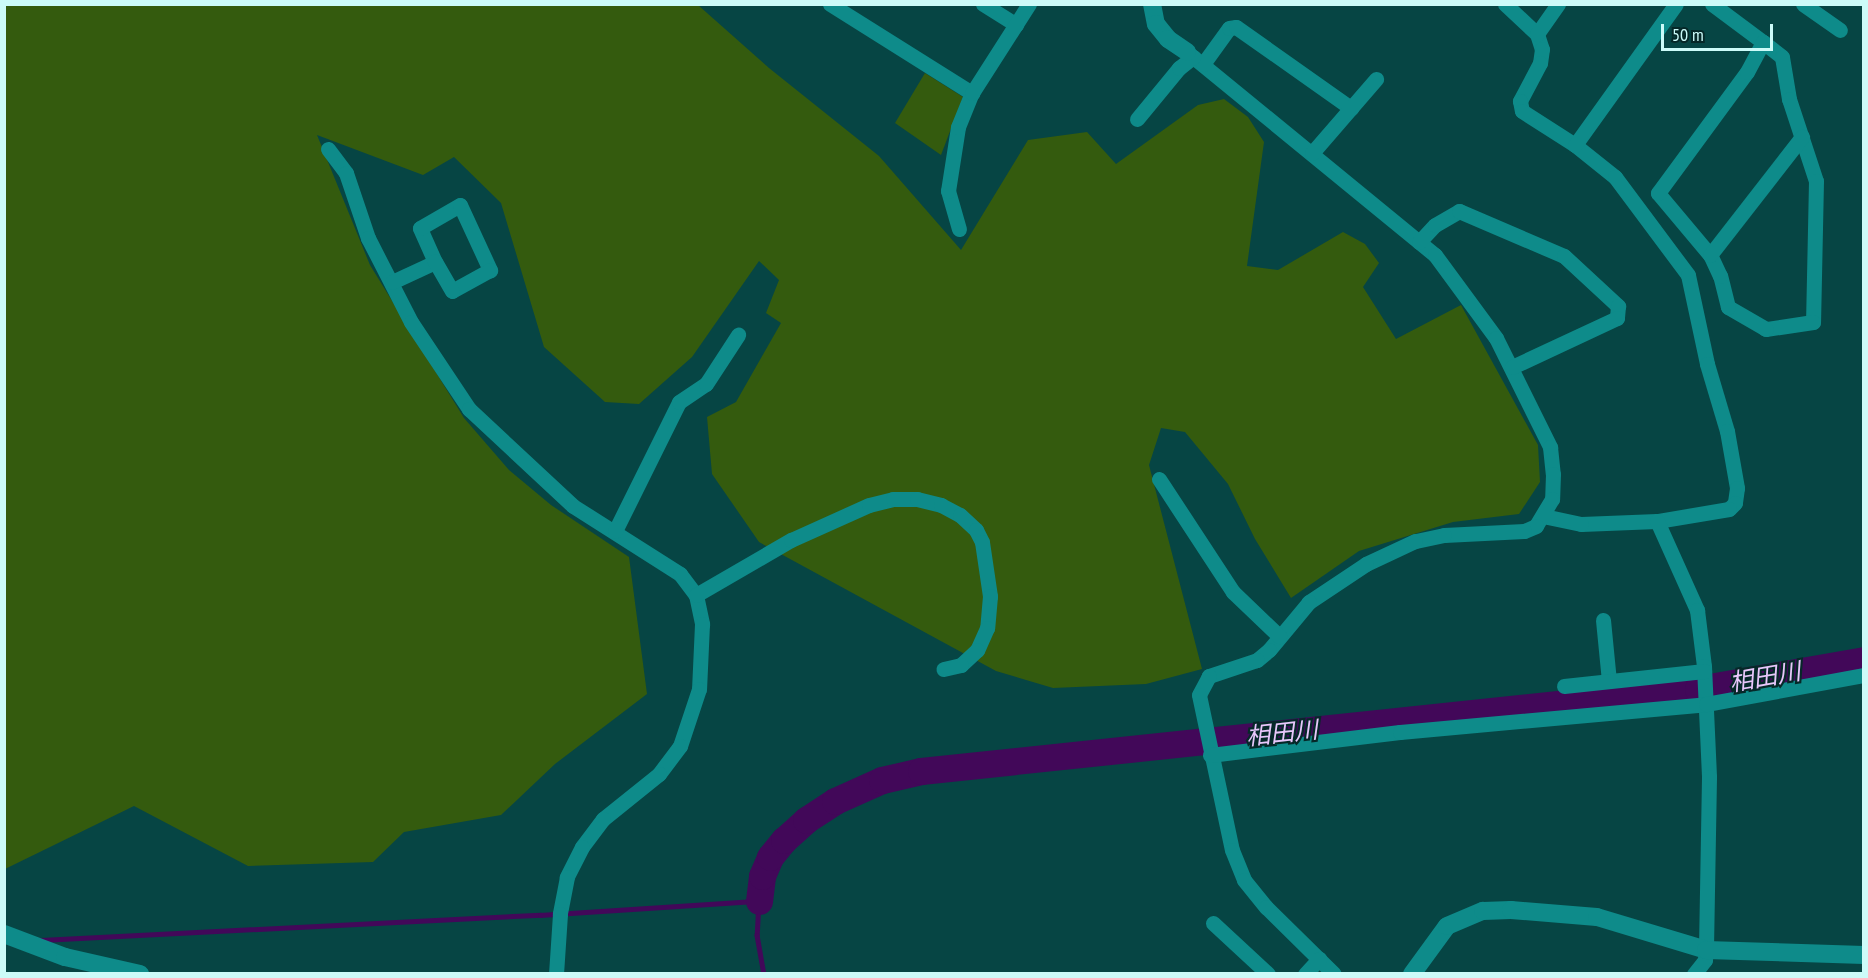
<!DOCTYPE html>
<meta charset="utf-8">
<style>
body{margin:0}
#map{position:relative;width:1868px;height:978px;overflow:hidden;background:#064544;font-family:"PT Sans Narrow","Noto Sans JP",sans-serif}
div>[style]{position:absolute}
.green>*{inset:0;background:#345b0e}
.stream>*{height:4.5px;margin:-2.25px;padding:0 2.25px;transform-origin:2.25px;border-radius:2.25px;background:#420859}
.river>*{height:27px;margin:-13.5px;padding:0 13.5px;transform-origin:13.5px;border-radius:13.5px;background:#420859}
.street>*{height:15px;margin:-7.5px;padding:0 7.5px;transform-origin:7.5px;border-radius:7.5px;background:#0e8b8a}
.secondary>*{height:18px;margin:-9px;padding:0 9px;transform-origin:9px;border-radius:9px;background:#0e8b8a}
span{translate:-50% -50%;white-space:nowrap;text-align:center;line-height:1.15;-webkit-text-stroke:4.5px #062828;paint-order:stroke}
.water-label{font-size:24px;color:#e8c7fb;font-style:italic}
.frame{position:absolute;inset:0;border:6px solid #ccfbf9;pointer-events:none}
.scale{position:absolute;left:1661px;top:24px;width:112px;height:27px;box-sizing:border-box;border:3px solid #ccfbf9;border-top:0;padding-left:8px;font-size:18px;line-height:21px;white-space:nowrap;color:#ccfbf9;-webkit-text-stroke:4px #062828;paint-order:stroke}
</style>
<div id="map">
<div class="green">
<i style="clip-path:polygon(5px 5px,698px 5px,769px 68px,879px 156px,961px 250px,1028px 140px,1087px 132px,1116px 164px,1198px 105px,1224px 99px,1248px 117px,1264px 142px,1247px 266px,1278px 270px,1343px 232px,1365px 244px,1379px 263px,1363px 287px,1396px 339px,1461px 305px,1538px 445px,1540px 482px,1519px 514px,1453px 522px,1359px 551px,1291px 598px,1255px 539px,1228px 484px,1185px 432px,1161px 428px,1149px 465px,1202px 669px,1146px 684px,1053px 688px,996px 671px,759px 542px,712px 474px,707px 417px,736px 402px,781px 323px,766px 313px,779px 280px,759px 261px,692px 357px,639px 404px,605px 402px,544px 347px,501px 203px,454px 157px,423px 175px,317px 135px,370px 265px,464px 418px,509px 470px,551px 505px,629px 557px,647px 694px,555px 764px,501px 815px,404px 832px,373px 862px,248px 866px,134px 806px,5px 869px)"></i>
<i style="clip-path:polygon(925px 73px,963px 97px,941px 155px,895px 123px)"></i>
</div>
<div class="stream">
<i style="left:41px;top:940px;width:500px;rotate:-2.9deg"></i>
<i style="left:540px;top:915px;width:219px;rotate:-3.7deg"></i>
<i style="left:759px;top:901px;width:34px;rotate:93deg"></i>
<i style="left:757px;top:935px;width:40px;rotate:80deg"></i>
</div>
<div class="river">
<i style="left:759px;top:901px;width:25px;rotate:-83deg"></i>
<i style="left:762px;top:876px;width:21px;rotate:-67deg"></i>
<i style="left:770px;top:857px;width:22px;rotate:-51deg"></i>
<i style="left:784px;top:840px;width:30px;rotate:-42deg"></i>
<i style="left:806px;top:820px;width:35px;rotate:-33deg"></i>
<i style="left:835px;top:801px;width:51px;rotate:-24.1deg"></i>
<i style="left:882px;top:780px;width:40px;rotate:-13deg"></i>
<i style="left:921px;top:771px;width:781px;rotate:-6.02deg"></i>
<i style="left:1698px;top:689px;width:169px;rotate:-9.9deg"></i>
</div>
<div class="street">
<i style="left:830px;top:4px;width:168px;rotate:32.1deg"></i>
<i style="left:983px;top:4px;width:39px;rotate:32deg"></i>
<i style="left:1505px;top:4px;width:44px;rotate:43.2deg"></i>
<i style="left:1537px;top:34px;width:16px;rotate:72deg"></i>
<i style="left:1542px;top:49px;width:14px;rotate:98deg"></i>
<i style="left:1540px;top:63px;width:43px;rotate:117.8deg"></i>
<i style="left:1520px;top:101px;width:10px;rotate:79deg"></i>
<i style="left:1522px;top:111px;width:63px;rotate:32.7deg"></i>
<i style="left:1575px;top:145px;width:51px;rotate:38.7deg"></i>
<i style="left:1615px;top:177px;width:122px;rotate:53.3deg"></i>
<i style="left:1688px;top:275px;width:91px;rotate:77.9deg"></i>
<i style="left:1707px;top:364px;width:70px;rotate:73.4deg"></i>
<i style="left:1727px;top:431px;width:58px;rotate:80deg"></i>
<i style="left:1737px;top:488px;width:15px;rotate:98deg"></i>
<i style="left:1735px;top:503px;width:8px;rotate:135deg"></i>
<i style="left:1729px;top:509px;width:73px;rotate:170.5deg"></i>
<i style="left:1657px;top:521px;width:76px;rotate:177.7deg"></i>
<i style="left:1581px;top:524px;width:38px;rotate:-168deg"></i>
<i style="left:1712px;top:4px;width:64px;rotate:36.7deg"></i>
<i style="left:1763px;top:42px;width:24px;rotate:38deg"></i>
<i style="left:1782px;top:57px;width:43px;rotate:80.5deg"></i>
<i style="left:1789px;top:99px;width:86px;rotate:71.8deg"></i>
<i style="left:1816px;top:181px;width:141px;rotate:91.2deg"></i>
<i style="left:1813px;top:322px;width:48px;rotate:171.5deg"></i>
<i style="left:1766px;top:329px;width:44px;rotate:-149.9deg"></i>
<i style="left:1728px;top:307px;width:32px;rotate:-104deg"></i>
<i style="left:1720px;top:276px;width:23px;rotate:-115deg"></i>
<i style="left:1710px;top:255px;width:81px;rotate:-130deg"></i>
<i style="left:1658px;top:193px;width:150px;rotate:-53.7deg"></i>
<i style="left:1747px;top:72px;width:34px;rotate:-62deg"></i>
<i style="left:1803px;top:4px;width:45px;rotate:35.1deg"></i>
<i style="left:1537px;top:34px;width:37px;rotate:-55deg"></i>
<i style="left:1187px;top:52px;width:320px;rotate:39.3deg"></i>
<i style="left:1435px;top:255px;width:103px;rotate:53.7deg"></i>
<i style="left:1496px;top:338px;width:122px;rotate:63.6deg"></i>
<i style="left:1550px;top:447px;width:27px;rotate:84deg"></i>
<i style="left:1553px;top:474px;width:25px;rotate:92deg"></i>
<i style="left:1552px;top:499px;width:31px;rotate:121deg"></i>
<i style="left:1536px;top:526px;width:13px;rotate:157deg"></i>
<i style="left:1524px;top:531px;width:80px;rotate:177.1deg"></i>
<i style="left:1444px;top:535px;width:30px;rotate:168deg"></i>
<i style="left:1415px;top:541px;width:54px;rotate:154.9deg"></i>
<i style="left:1366px;top:564px;width:69px;rotate:146.3deg"></i>
<i style="left:1309px;top:602px;width:62px;rotate:129.8deg"></i>
<i style="left:1269px;top:650px;width:16px;rotate:140deg"></i>
<i style="left:1257px;top:660px;width:51px;rotate:161.6deg"></i>
<i style="left:1209px;top:676px;width:21px;rotate:118deg"></i>
<i style="left:1199px;top:695px;width:158px;rotate:78deg"></i>
<i style="left:1232px;top:850px;width:32px;rotate:68deg"></i>
<i style="left:1244px;top:880px;width:35px;rotate:51deg"></i>
<i style="left:1266px;top:907px;width:95px;rotate:44.6deg"></i>
<i style="left:1203px;top:64px;width:44px;rotate:-54.2deg"></i>
<i style="left:1229px;top:28px;width:7px;rotate:-8deg"></i>
<i style="left:1236px;top:27px;width:141px;rotate:35.2deg"></i>
<i style="left:1137px;top:119px;width:66px;rotate:-50.5deg"></i>
<i style="left:1179px;top:68px;width:18px;rotate:-38deg"></i>
<i style="left:1575px;top:145px;width:173px;rotate:-54.4deg"></i>
<i style="left:328px;top:149px;width:30px;rotate:53deg"></i>
<i style="left:346px;top:173px;width:69px;rotate:71.3deg"></i>
<i style="left:368px;top:238px;width:94px;rotate:62.9deg"></i>
<i style="left:411px;top:322px;width:105px;rotate:56.3deg"></i>
<i style="left:469px;top:409px;width:142px;rotate:43deg"></i>
<i style="left:573px;top:506px;width:127px;rotate:32.4deg"></i>
<i style="left:680px;top:574px;width:26px;rotate:53deg"></i>
<i style="left:696px;top:595px;width:30px;rotate:78deg"></i>
<i style="left:702px;top:624px;width:65px;rotate:92.6deg"></i>
<i style="left:699px;top:689px;width:60px;rotate:108.4deg"></i>
<i style="left:680px;top:746px;width:35px;rotate:127deg"></i>
<i style="left:659px;top:774px;width:72px;rotate:141.2deg"></i>
<i style="left:603px;top:819px;width:35px;rotate:127deg"></i>
<i style="left:582px;top:847px;width:34px;rotate:117deg"></i>
<i style="left:567px;top:877px;width:38px;rotate:101deg"></i>
<i style="left:560px;top:914px;width:60px;rotate:93.8deg"></i>
<i style="left:1312px;top:153px;width:98px;rotate:-49.1deg"></i>
<i style="left:959px;top:229px;width:40px;rotate:-106deg"></i>
<i style="left:948px;top:191px;width:65px;rotate:-81.1deg"></i>
<i style="left:958px;top:127px;width:37px;rotate:-68deg"></i>
<i style="left:972px;top:93px;width:106px;rotate:-57.4deg"></i>
<i style="left:1419px;top:242px;width:23px;rotate:-47deg"></i>
<i style="left:1435px;top:225px;width:28px;rotate:-30deg"></i>
<i style="left:1459px;top:211px;width:114px;rotate:23.2deg"></i>
<i style="left:1564px;top:256px;width:74px;rotate:42.8deg"></i>
<i style="left:1618px;top:306px;width:12px;rotate:95deg"></i>
<i style="left:1617px;top:318px;width:116px;rotate:155deg"></i>
<i style="left:1710px;top:255px;width:150px;rotate:-52.1deg"></i>
<i style="left:392px;top:282px;width:47px;rotate:-24.9deg"></i>
<i style="left:435px;top:262px;width:37px;rotate:-114deg"></i>
<i style="left:420px;top:228px;width:46px;rotate:-29.9deg"></i>
<i style="left:460px;top:205px;width:72px;rotate:65.2deg"></i>
<i style="left:490px;top:270px;width:43px;rotate:151.1deg"></i>
<i style="left:452px;top:291px;width:34px;rotate:-120deg"></i>
<i style="left:1159px;top:479px;width:135px;rotate:56.8deg"></i>
<i style="left:1233px;top:592px;width:64px;rotate:43.7deg"></i>
<i style="left:1657px;top:521px;width:98px;rotate:65.8deg"></i>
<i style="left:1697px;top:610px;width:56px;rotate:82.9deg"></i>
<i style="left:1704px;top:666px;width:111px;rotate:87.4deg"></i>
<i style="left:1709px;top:777px;width:173px;rotate:91deg"></i>
<i style="left:1706px;top:950px;width:10px;rotate:96deg"></i>
<i style="left:1705px;top:960px;width:18px;rotate:128deg"></i>
<i style="left:615px;top:531px;width:144px;rotate:-63.6deg"></i>
<i style="left:679px;top:402px;width:32px;rotate:-34deg"></i>
<i style="left:706px;top:384px;width:59px;rotate:-56.9deg"></i>
<i style="left:696px;top:595px;width:110px;rotate:-30.1deg"></i>
<i style="left:791px;top:540px;width:85px;rotate:-24.2deg"></i>
<i style="left:869px;top:505px;width:25px;rotate:-14deg"></i>
<i style="left:893px;top:499px;width:24px"></i>
<i style="left:917px;top:499px;width:25px;rotate:14deg"></i>
<i style="left:941px;top:505px;width:21px;rotate:28deg"></i>
<i style="left:960px;top:515px;width:22px;rotate:43deg"></i>
<i style="left:976px;top:530px;width:13px;rotate:63deg"></i>
<i style="left:982px;top:542px;width:55px;rotate:81.6deg"></i>
<i style="left:990px;top:596px;width:32px;rotate:95deg"></i>
<i style="left:987px;top:628px;width:24px;rotate:114deg"></i>
<i style="left:977px;top:650px;width:22px;rotate:137deg"></i>
<i style="left:961px;top:665px;width:18px;rotate:167deg"></i>
<i style="left:1603px;top:620px;width:61px;rotate:84.4deg"></i>
<i style="left:1564px;top:686px;width:141px;rotate:-6.1deg"></i>
<i style="left:1210px;top:755px;width:191px;rotate:-6.9deg"></i>
<i style="left:1400px;top:732px;width:307px;rotate:-5.2deg"></i>
<i style="left:1706px;top:704px;width:161px;rotate:-10.4deg"></i>
<i style="left:1213px;top:923px;width:75px;rotate:42.8deg"></i>
<i style="left:1305px;top:974px;width:21px;rotate:-47deg"></i>
</div>
<div class="secondary">
<i style="left:1152px;top:4px;width:20px;rotate:79deg"></i>
<i style="left:1156px;top:24px;width:19px;rotate:51deg"></i>
<i style="left:1168px;top:39px;width:23px;rotate:34deg"></i>
<i style="left:4px;top:934px;width:65px;rotate:20.7deg"></i>
<i style="left:65px;top:957px;width:77px;rotate:12.8deg"></i>
<i style="left:1412px;top:974px;width:59px;rotate:-53.9deg"></i>
<i style="left:1447px;top:926px;width:39px;rotate:-23deg"></i>
<i style="left:1483px;top:911px;width:28px;rotate:-2deg"></i>
<i style="left:1511px;top:910px;width:86px;rotate:4.7deg"></i>
<i style="left:1597px;top:917px;width:114px;rotate:16.8deg"></i>
<i style="left:1706px;top:950px;width:158px;rotate:1.8deg"></i>
</div>
<div class="water-label">
<span style="left:1765px;top:677px;rotate:-10deg">相田川</span>
<span style="left:1282px;top:733px;rotate:-6deg">相田川</span>
</div>
<div class="frame"></div>
<div class="scale">50 m</div>
</div>
